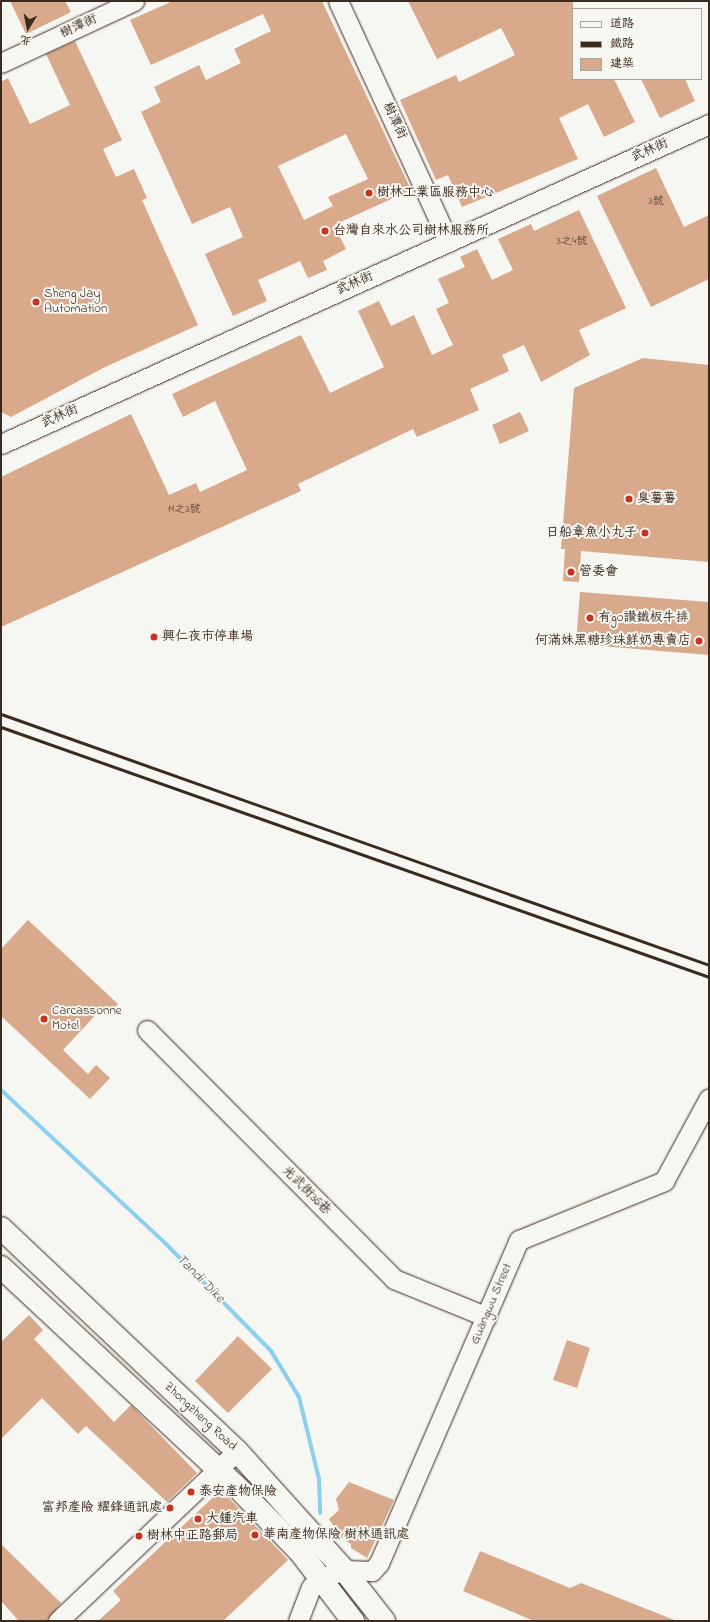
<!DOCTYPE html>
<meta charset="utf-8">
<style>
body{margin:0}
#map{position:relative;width:710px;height:1622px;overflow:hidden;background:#f6f6f2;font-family:"Indie Flower","LXGW WenKai TC",sans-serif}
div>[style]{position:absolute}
.stream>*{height:4px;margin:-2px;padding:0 2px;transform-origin:2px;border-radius:2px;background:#8dcfee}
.building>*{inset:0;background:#d9a98b}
.roads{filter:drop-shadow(0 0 1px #3b2a1e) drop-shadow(0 0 1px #3b2a1e)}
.minor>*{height:19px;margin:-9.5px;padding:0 9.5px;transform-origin:9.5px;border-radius:9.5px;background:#f6f6f2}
.major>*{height:22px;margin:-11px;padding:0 11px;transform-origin:11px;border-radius:11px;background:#f6f6f2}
.rail>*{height:3px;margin:-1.5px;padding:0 1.5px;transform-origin:1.5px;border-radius:1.5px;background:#3b2a1e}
.dots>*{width:11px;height:11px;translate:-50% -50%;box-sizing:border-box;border:2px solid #f6f6f2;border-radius:50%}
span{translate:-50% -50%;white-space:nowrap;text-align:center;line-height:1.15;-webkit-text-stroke:4px #f6f6f2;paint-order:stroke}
.number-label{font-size:11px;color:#624a39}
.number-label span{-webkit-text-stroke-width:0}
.street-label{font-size:13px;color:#3b2a1e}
.poi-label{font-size:13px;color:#3b2a1e}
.left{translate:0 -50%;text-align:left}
.right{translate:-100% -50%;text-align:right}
.water-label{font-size:14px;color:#505352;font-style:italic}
.frame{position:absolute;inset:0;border:2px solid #3b2a1e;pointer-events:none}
.legend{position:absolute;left:572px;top:8px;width:130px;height:72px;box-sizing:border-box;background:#f6f6f2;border:1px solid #aba49d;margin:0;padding:5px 7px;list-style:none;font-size:12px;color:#3b2a1e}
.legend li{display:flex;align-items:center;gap:8px;height:20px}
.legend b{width:20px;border:1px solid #aba49d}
.north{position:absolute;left:8px;top:8px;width:40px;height:40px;-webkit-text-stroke:3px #f6f6f2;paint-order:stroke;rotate:190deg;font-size:11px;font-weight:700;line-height:16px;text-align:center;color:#3b2a1e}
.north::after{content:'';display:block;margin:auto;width:14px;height:18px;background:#3b2a1e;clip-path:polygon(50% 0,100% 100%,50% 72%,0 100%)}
</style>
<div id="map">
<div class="stream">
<i style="left:1px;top:1090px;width:226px;rotate:43deg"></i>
<i style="left:166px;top:1244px;width:150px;rotate:45.5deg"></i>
<i style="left:271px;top:1351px;width:54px;rotate:58.7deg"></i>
<i style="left:299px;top:1397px;width:84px;rotate:76.3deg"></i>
<i style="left:319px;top:1479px;width:34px;rotate:88deg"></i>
</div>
<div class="building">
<i style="clip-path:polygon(10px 1px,65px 1px,71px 12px,26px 34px)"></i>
<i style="clip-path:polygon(evenodd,173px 1px,322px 1px,411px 190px,334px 225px,346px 249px,323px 261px,327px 270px,308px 278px,300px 261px,258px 280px,267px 301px,233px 316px,205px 254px,243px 237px,230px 207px,192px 224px,141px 112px,161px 102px,154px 87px,199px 65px,206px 80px,241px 63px,234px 49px,271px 31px,263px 14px,151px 65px,130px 20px,173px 1px,346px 134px,368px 179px,328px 197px,333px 206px,304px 220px,278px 166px,346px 134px)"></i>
<i style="clip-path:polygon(408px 1px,573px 1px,573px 79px,614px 79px,635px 122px,604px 137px,588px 104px,559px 118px,578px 159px,462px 207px,448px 175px,436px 180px,400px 100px,456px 75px,459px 82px,515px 55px,501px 28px,437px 59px)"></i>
<i style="clip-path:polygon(75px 41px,122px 140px,103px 149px,116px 177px,134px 169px,147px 198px,142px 200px,198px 325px,103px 368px,11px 417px,1px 412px,1px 82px,8px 78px,30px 124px,70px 105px,46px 54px)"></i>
<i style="clip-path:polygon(641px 79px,685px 79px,695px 101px,660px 118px)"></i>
<i style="clip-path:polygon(656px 168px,684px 227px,709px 215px,709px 279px,651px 307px,597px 196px)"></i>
<i style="clip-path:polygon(579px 210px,626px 308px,579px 330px,590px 355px,541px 382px,524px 345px,502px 355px,509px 371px,470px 389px,479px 410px,417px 437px,413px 429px,298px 484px,301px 491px,1px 627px,1px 477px,131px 414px,169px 495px,196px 483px,200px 492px,247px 470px,215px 401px,183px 417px,172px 394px,301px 335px,330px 393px,384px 367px,358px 311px,379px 301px,391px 326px,414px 315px,432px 355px,453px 345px,436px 309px,449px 303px,438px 279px,465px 267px,460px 257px,477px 249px,492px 280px,513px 270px,498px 239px,531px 224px,534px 231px)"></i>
<i style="clip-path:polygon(643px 358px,709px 365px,709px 562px,581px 551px,579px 582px,563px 581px,565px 549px,561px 549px,574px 388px)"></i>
<i style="clip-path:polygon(520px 412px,529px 431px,500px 444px,492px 425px)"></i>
<i style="clip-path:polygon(580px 592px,709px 602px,709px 655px,576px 644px)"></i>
<i style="clip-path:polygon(28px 920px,118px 1004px,108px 1014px,102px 1008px,63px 1050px,88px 1074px,96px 1065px,110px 1078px,90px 1099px,1px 1016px,1px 949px)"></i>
<i style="clip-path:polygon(29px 1315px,43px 1330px,34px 1339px,114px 1422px,131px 1405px,197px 1473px,167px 1502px,86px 1426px,78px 1434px,42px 1398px,1px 1439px,1px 1342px)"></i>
<i style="clip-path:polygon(238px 1336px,272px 1369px,228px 1413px,195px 1381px)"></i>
<i style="clip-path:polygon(567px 1340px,590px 1348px,577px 1388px,553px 1380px)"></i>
<i style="clip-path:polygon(349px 1482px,394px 1500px,367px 1558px,351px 1548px,351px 1544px,341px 1537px,329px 1519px,339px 1510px,336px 1499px)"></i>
<i style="clip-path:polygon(221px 1490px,288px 1560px,223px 1621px,98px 1621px,121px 1600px,113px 1591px)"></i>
<i style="clip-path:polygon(1px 1544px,61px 1603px,47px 1621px,19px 1621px,1px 1601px)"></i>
<i style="clip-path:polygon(480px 1551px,570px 1588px,581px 1583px,677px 1621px,534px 1621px,463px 1591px)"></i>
</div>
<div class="roads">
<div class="minor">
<i style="left:338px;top:1px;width:265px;rotate:65.3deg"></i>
<i style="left:1px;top:63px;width:147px;rotate:-25deg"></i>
<i style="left:1px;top:444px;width:777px;rotate:-24.32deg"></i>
<i style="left:147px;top:1030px;width:351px;rotate:45.2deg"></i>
<i style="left:394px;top:1279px;width:100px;rotate:22.2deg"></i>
<i style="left:58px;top:1621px;width:247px;rotate:-43.5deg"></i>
<i style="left:298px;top:1621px;width:36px;rotate:-69deg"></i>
<i style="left:311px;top:1587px;width:13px;rotate:-42deg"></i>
<i style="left:321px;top:1578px;width:24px;rotate:-19deg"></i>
<i style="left:344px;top:1570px;width:28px;rotate:2deg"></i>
<i style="left:372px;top:1571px;width:11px;rotate:-49deg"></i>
<i style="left:379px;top:1563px;width:352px;rotate:-66.6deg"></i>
<i style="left:519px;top:1240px;width:157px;rotate:-22.1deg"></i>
<i style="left:664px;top:1181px;width:94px;rotate:-61.5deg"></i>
</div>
<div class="major">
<i style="left:1px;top:1228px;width:325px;rotate:43.4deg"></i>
<i style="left:237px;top:1451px;width:160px;rotate:48deg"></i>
<i style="left:344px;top:1570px;width:65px;rotate:51.9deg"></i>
<i style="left:1px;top:1267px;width:331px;rotate:43deg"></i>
<i style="left:243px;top:1493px;width:83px;rotate:46deg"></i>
<i style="left:301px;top:1553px;width:86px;rotate:52.6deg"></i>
</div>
</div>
<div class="rail">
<i style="left:1px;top:714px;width:751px;rotate:19.52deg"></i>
<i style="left:1px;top:727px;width:751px;rotate:19.45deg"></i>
</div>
<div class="dots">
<i style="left:369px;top:193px;background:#c8321e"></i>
<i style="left:325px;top:231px;background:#c8321e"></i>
<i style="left:36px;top:302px;background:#c8321e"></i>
<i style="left:629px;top:499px;background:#c8321e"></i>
<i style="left:645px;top:533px;background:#c8321e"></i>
<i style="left:571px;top:572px;background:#c8321e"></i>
<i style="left:590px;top:618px;background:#c8321e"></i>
<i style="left:154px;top:637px;background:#c8321e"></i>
<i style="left:699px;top:641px;background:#c8321e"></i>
<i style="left:44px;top:1019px;background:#c8321e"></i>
<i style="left:191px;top:1492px;background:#c8321e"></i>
<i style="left:170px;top:1508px;background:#c8321e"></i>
<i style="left:198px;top:1519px;background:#c8321e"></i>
<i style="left:255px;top:1535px;background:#c8321e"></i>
<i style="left:139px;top:1536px;background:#c8321e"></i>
</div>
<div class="number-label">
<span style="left:656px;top:201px">3號</span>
<span style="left:572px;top:241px">3之4號</span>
<span style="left:184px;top:509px">11之3號</span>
</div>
<div class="street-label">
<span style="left:79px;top:27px;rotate:-25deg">樹潭街</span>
<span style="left:394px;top:121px;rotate:65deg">樹潭街</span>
<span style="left:650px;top:151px;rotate:-24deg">武林街</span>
<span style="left:355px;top:284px;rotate:-24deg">武林街</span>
<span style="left:60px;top:417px;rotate:-24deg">武林街</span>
<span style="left:306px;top:1191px;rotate:45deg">光武街36巷</span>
<span style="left:492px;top:1304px;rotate:-67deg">Guangwu Street</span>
<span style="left:200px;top:1417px;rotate:43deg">Zhongzheng Road</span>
</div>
<div class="poi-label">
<span class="left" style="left:377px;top:193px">樹林工業區服務中心</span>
<span class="left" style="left:333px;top:231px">台灣自來水公司樹林服務所</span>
<span class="left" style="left:44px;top:302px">Sheng Jay<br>Automation</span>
<span class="left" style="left:637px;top:499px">臭薯薯</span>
<span class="right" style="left:637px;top:533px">日船章魚小丸子</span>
<span class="left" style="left:579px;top:572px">管委會</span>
<span class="left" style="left:598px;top:618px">有go讚鐵板牛排</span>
<span class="left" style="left:162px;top:637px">興仁夜市停車場</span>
<span class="right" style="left:691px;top:641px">何滿妹黑糖珍珠鮮奶專賣店</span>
<span class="left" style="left:52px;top:1019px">Carcassonne<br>Motel</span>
<span class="left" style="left:199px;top:1492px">泰安産物保險</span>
<span class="right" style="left:162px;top:1508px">富邦産險 耀鋒通訊處</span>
<span class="left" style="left:206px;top:1519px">大鍾汽車</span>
<span class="left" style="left:263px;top:1535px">華南産物保險 樹林通訊處</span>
<span class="left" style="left:147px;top:1536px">樹林中正路郵局</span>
</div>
<div class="water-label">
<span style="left:200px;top:1279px;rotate:45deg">Tandi Dike</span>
</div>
<div class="frame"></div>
<ul class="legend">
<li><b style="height:5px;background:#f6f6f2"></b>道路</li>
<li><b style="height:5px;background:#3b2a1e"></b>鐵路</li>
<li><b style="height:11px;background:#d9a98b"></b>建築</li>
</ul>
<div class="north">北</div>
</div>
